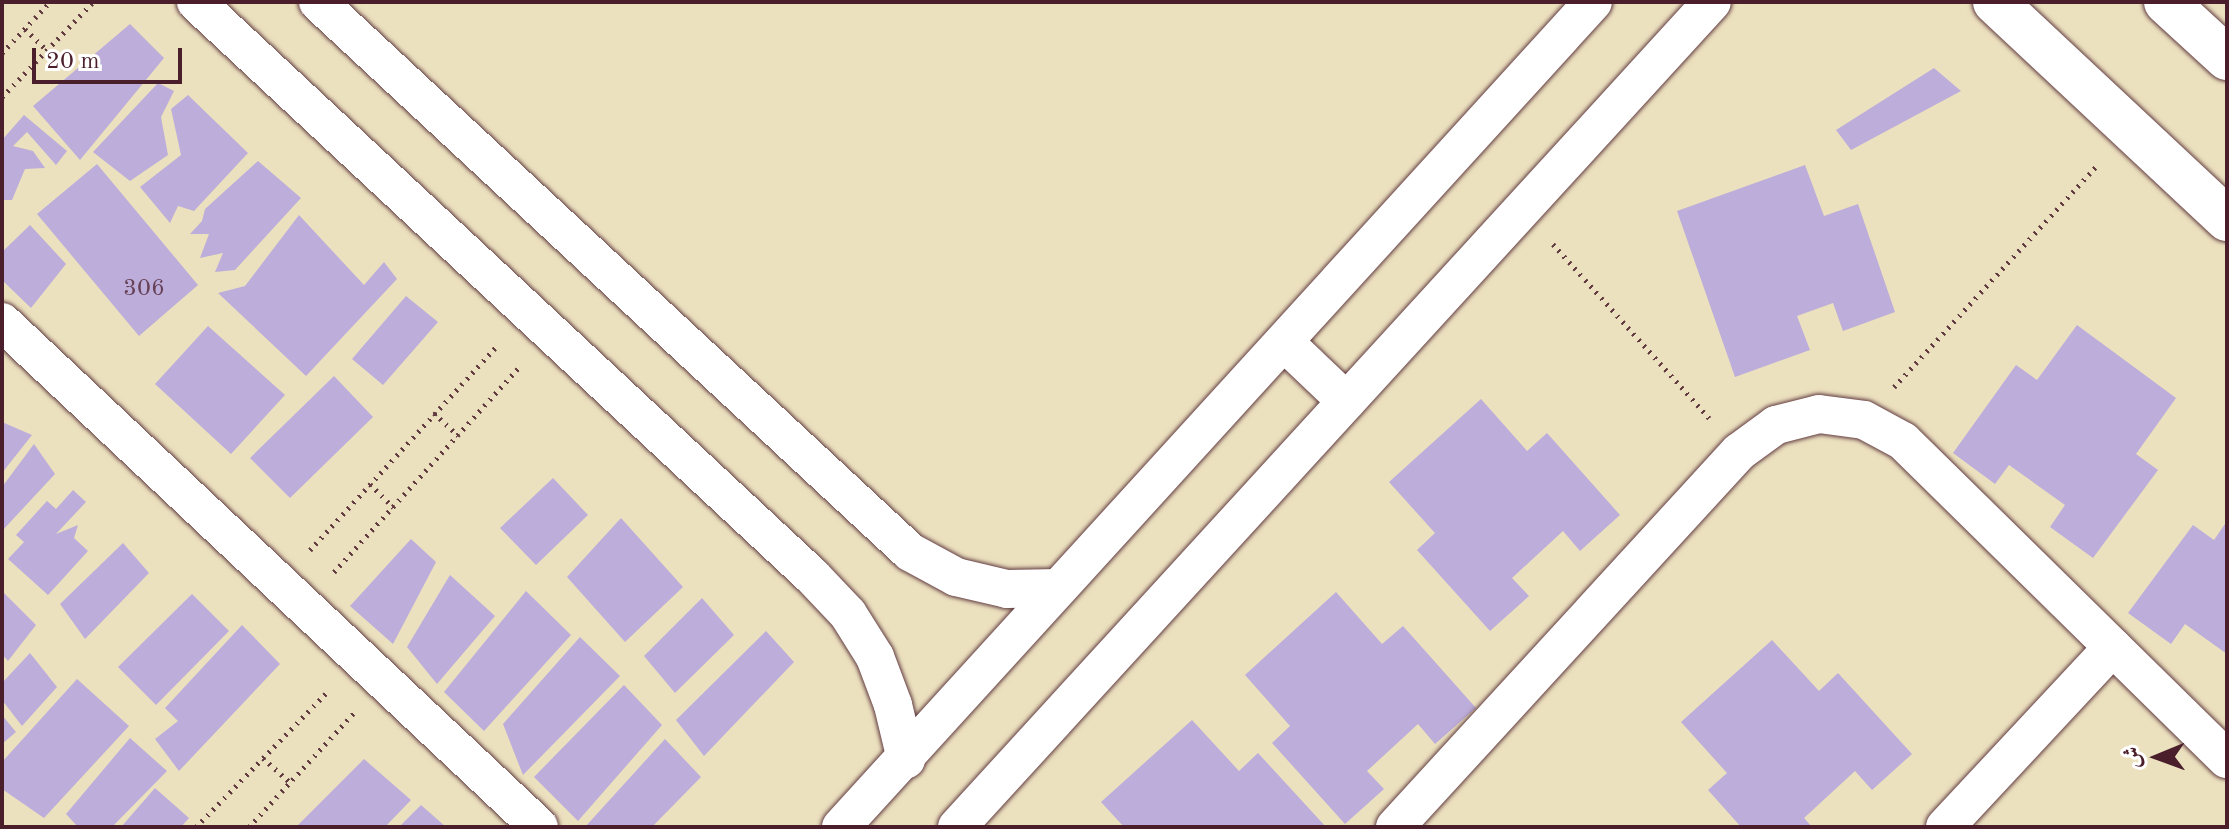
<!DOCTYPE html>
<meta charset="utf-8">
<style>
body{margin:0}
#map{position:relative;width:2229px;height:829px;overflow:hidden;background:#ece1bf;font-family:"Old Standard TT",Amiri,serif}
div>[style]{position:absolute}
.building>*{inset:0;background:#bdadda}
.path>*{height:5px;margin-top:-2.5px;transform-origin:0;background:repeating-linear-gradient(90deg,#623c41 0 2px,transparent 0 8px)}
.roads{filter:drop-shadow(0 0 2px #623c41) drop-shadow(0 0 2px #623c41)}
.street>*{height:38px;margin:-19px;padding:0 19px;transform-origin:19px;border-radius:19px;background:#fff}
.secondary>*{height:44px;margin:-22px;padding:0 22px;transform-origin:22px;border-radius:22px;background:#fff}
span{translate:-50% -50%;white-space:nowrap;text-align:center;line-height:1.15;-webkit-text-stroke:6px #fff;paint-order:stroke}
.number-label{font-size:24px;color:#674257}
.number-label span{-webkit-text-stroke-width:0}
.frame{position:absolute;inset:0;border:4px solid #4a1f2b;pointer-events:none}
.north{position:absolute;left:2117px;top:717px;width:80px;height:80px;-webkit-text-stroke:6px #fff;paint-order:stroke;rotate:269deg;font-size:22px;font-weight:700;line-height:32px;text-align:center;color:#4a1f2b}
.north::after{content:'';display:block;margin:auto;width:28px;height:36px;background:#4a1f2b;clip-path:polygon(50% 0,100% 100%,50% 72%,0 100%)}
.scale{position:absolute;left:32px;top:48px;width:150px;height:36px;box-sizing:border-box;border:4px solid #4a1f2b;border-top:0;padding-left:10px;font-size:24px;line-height:28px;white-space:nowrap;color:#4a1f2b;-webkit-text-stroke:6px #fff;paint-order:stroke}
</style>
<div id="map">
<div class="building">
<i style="clip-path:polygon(130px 24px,164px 58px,80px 160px,33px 106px)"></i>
<i style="clip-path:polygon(1934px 68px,1961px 91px,1851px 150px,1836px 130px)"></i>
<i style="clip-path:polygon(158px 83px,174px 91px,161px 117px,168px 155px,130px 181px,93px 152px)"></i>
<i style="clip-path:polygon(188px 95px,248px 153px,194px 211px,178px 206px,170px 223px,140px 187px,181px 155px,171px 109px)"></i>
<i style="clip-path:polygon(24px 115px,67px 151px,56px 165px,27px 132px,13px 146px,33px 151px,45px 168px,25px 169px,12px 200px,2px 200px,2px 140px)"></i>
<i style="clip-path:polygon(258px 161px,301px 198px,235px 270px,215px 272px,223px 253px,200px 258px,209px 234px,190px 234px,202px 221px,205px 209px)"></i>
<i style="clip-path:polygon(97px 164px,198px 285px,139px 336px,37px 214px)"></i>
<i style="clip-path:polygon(1805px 165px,1824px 216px,1858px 204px,1895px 312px,1843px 331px,1833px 303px,1797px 316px,1810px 350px,1735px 377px,1677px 211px)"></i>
<i style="clip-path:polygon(299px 215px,364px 285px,384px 262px,397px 279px,306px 376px,218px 293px,245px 286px)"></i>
<i style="clip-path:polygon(30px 225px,66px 264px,31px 308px,2px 280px,2px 252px)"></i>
<i style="clip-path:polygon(406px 296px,438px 322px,383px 385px,352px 359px)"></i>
<i style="clip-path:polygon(2077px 325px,2176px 398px,2136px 454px,2158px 470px,2093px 558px,2050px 527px,2065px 505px,2009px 465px,1995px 484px,1953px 453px,2016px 365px,2037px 380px)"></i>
<i style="clip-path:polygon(208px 326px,285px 395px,231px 454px,155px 384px)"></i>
<i style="clip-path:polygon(334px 376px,373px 417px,290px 498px,250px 458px)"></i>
<i style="clip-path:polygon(1481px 399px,1527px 451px,1547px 433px,1620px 515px,1580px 551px,1563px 531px,1512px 578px,1529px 596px,1490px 631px,1417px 550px,1435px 533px,1389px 482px)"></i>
<i style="clip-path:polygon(2px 422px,32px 435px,2px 473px)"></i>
<i style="clip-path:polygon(34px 444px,55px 474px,2px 531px,2px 487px)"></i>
<i style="clip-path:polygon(553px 478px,588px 515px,536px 565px,500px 528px)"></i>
<i style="clip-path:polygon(73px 490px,86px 502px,56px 534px,78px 525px,74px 538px,88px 551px,48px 595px,8px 559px,24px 542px,16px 535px,47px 501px,56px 509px)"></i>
<i style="clip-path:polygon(621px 518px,683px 587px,625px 642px,567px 577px)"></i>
<i style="clip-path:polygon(2227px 521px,2227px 654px,2185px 624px,2171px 644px,2128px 613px,2193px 525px,2214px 540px)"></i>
<i style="clip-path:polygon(411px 539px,436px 562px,393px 644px,350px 606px)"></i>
<i style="clip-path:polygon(123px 543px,149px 573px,85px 639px,60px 604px)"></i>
<i style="clip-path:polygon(450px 575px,495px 616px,437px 684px,407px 647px)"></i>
<i style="clip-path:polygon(2px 591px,36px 625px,8px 661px,2px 654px)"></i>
<i style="clip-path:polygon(526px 591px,571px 635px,484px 731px,444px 692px)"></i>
<i style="clip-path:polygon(1336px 592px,1382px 644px,1403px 626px,1476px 708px,1435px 744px,1418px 724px,1367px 771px,1384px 789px,1345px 824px,1272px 743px,1290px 726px,1245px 675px)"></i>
<i style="clip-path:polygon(192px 594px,229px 631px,156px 705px,118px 667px)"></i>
<i style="clip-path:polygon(702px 598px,734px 635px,675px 693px,644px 656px)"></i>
<i style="clip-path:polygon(242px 625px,280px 664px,179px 771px,155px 739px,178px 721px,165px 708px)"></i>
<i style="clip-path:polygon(766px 631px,794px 662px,704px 756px,676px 720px)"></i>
<i style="clip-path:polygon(580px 637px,620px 676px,523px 775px,503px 724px)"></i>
<i style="clip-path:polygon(1772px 640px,1819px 691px,1838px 673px,1912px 754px,1872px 790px,1855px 771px,1804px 818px,1812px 827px,1741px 827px,1708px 790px,1727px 773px,1681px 722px)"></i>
<i style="clip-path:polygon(30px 653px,57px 687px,22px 726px,2px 700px,2px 683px)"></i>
<i style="clip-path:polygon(77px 679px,129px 726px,44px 818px,2px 789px,2px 762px)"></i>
<i style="clip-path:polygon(624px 685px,662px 725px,578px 821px,534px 777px)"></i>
<i style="clip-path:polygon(2px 715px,16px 732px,2px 744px)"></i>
<i style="clip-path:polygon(1192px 720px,1239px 771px,1258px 753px,1326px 827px,1124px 827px,1101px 802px)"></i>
<i style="clip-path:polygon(130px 738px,167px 771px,112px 827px,78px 827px,66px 814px)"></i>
<i style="clip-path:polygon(665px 739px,701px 777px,652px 827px,585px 827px)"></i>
<i style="clip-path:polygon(364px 759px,411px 800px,385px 827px,296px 827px)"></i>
<i style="clip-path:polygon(155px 788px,189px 818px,181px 827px,121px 827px)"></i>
<i style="clip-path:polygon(421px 805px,446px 827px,399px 827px)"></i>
</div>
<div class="path">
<i style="left:25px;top:29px;width:30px;rotate:44deg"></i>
<i style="left:2px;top:53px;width:70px;rotate:-46.7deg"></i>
<i style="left:2px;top:97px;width:132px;rotate:-46.2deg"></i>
<i style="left:1553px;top:244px;width:234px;rotate:48.1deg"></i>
<i style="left:1894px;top:387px;width:302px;rotate:-47.5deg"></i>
<i style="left:434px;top:413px;width:33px;rotate:43deg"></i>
<i style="left:370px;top:484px;width:33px;rotate:45deg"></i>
<i style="left:310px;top:550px;width:278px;rotate:-47.5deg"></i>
<i style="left:334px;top:572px;width:278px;rotate:-47.9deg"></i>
<i style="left:263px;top:758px;width:36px;rotate:42deg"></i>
<i style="left:196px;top:827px;width:191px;rotate:-45.8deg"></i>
<i style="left:249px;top:827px;width:155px;rotate:-47.4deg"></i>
</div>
<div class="roads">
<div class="street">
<i style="left:196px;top:2px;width:842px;rotate:42.98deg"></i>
<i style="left:812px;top:576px;width:52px;rotate:46.5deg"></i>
<i style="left:848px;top:614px;width:51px;rotate:57.9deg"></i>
<i style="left:875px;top:657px;width:51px;rotate:69.4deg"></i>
<i style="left:893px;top:705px;width:56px;rotate:76.5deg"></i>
<i style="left:318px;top:2px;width:808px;rotate:42.89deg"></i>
<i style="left:910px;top:552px;width:52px;rotate:28.5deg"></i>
<i style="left:956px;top:577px;width:52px;rotate:13.2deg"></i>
<i style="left:1007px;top:589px;width:51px;rotate:-1.1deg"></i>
<i style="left:2px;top:322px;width:737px;rotate:43.24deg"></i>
<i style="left:1284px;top:342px;width:86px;rotate:43.6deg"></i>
<i style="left:841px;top:827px;width:1116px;rotate:-47.65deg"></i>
<i style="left:957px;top:827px;width:1118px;rotate:-47.54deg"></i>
<i style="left:1395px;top:827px;width:509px;rotate:-47.47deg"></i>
<i style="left:1739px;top:452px;width:46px;rotate:-36.1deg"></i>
<i style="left:1776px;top:425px;width:44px;rotate:-14.3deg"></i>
<i style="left:1819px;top:414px;width:45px;rotate:7.6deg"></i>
<i style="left:1864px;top:420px;width:44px;rotate:28.3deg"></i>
<i style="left:1903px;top:441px;width:454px;rotate:44.5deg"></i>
<i style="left:1945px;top:827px;width:246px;rotate:-47deg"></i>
</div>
<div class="secondary">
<i style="left:1995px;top:2px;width:318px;rotate:43.1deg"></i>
<i style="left:2166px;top:2px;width:83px;rotate:42.6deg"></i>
</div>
</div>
<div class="number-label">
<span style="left:144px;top:290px">306</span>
</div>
<div class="frame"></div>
<div class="north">ش</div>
<div class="scale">20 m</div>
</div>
